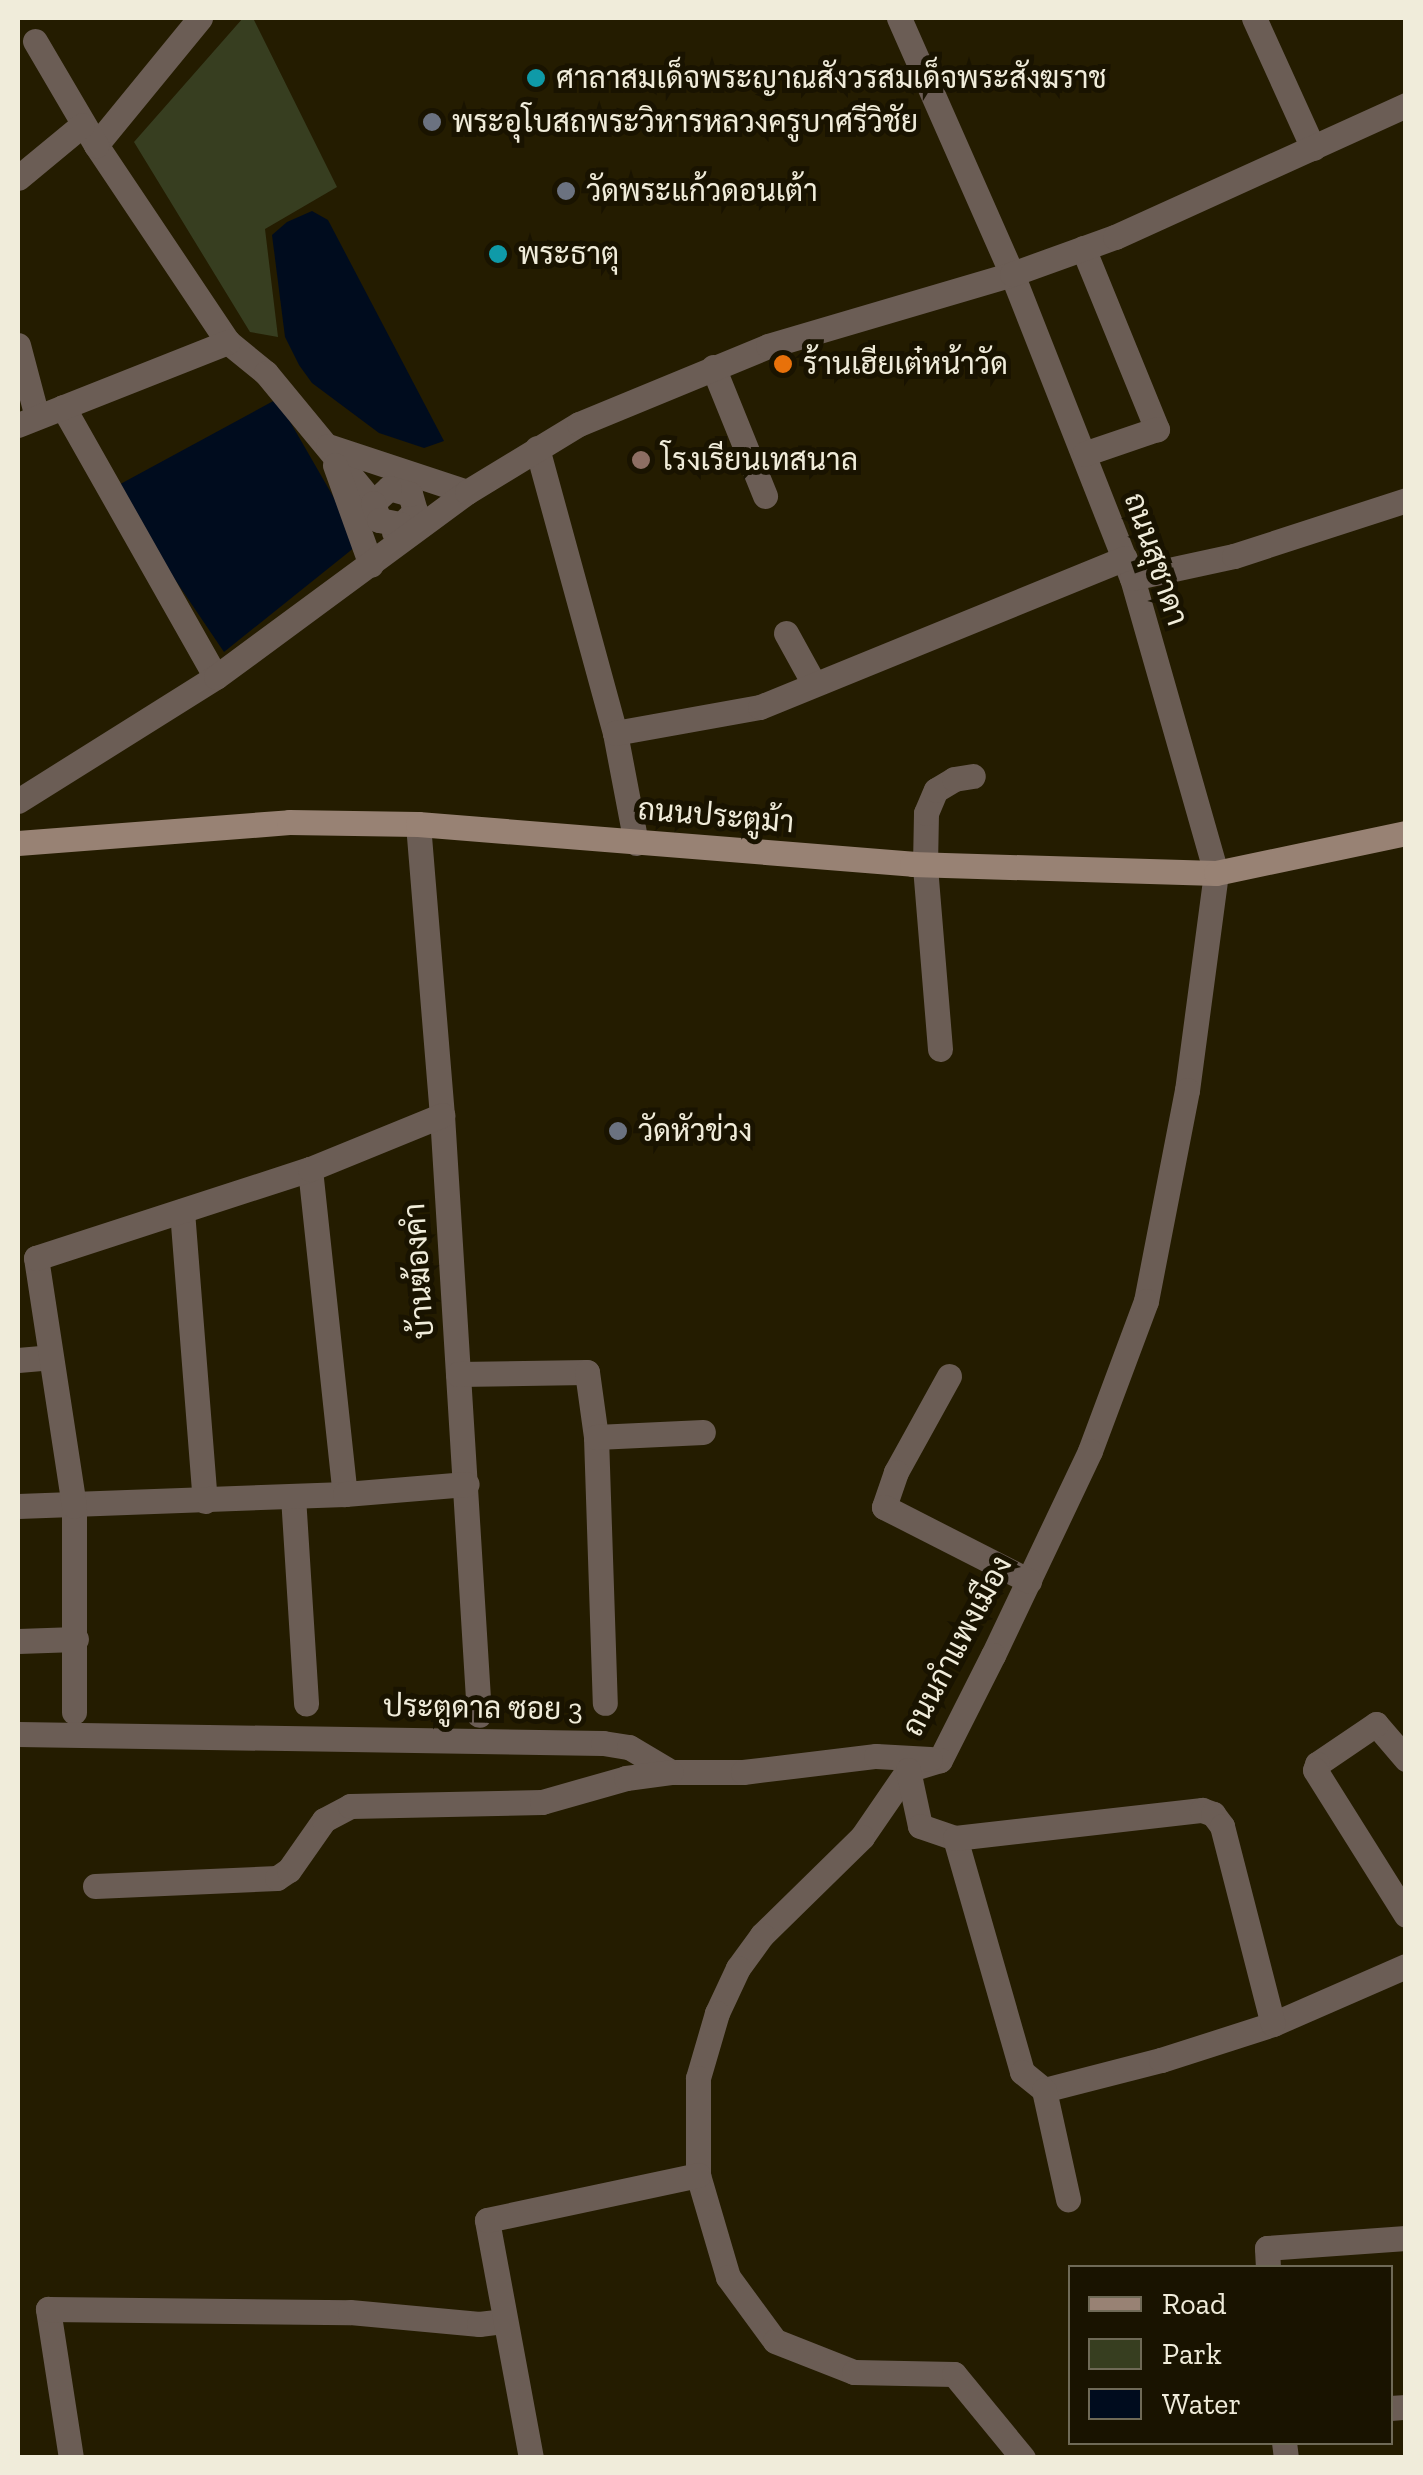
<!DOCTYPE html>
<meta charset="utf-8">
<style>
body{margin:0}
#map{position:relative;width:1423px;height:2475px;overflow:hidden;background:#241c00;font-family:"Zilla Slab",Sarabun,serif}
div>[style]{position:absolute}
.green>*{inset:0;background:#373e20}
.water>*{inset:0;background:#000c1e}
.street>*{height:25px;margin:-12.5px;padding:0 12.5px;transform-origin:12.5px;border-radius:12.5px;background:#6b5d55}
.secondary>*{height:25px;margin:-12.5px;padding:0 12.5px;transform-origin:12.5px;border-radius:12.5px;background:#988274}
.dots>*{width:28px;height:28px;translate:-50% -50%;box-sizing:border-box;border:5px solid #191300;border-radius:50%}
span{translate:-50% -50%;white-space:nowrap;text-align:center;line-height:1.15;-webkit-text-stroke:10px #191300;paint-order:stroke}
.poi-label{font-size:30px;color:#f0ecda}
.left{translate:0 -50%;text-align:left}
.street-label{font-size:30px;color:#f0ecda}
.frame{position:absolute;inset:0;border:20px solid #f0ecda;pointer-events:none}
.legend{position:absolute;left:1068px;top:2265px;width:325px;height:180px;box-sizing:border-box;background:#191300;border:2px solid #6f6a57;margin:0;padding:12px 18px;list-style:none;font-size:30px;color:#f0ecda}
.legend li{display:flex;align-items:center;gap:20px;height:50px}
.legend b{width:50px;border:2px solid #6f6a57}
</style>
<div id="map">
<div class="green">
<i style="clip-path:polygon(243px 18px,253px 18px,337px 187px,265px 229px,278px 337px,250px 332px,134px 142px)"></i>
</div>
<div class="water">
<i style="clip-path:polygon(312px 211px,328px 220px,444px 441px,424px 448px,379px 433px,312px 383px,299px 365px,285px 337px,272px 235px,287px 222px)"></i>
<i style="clip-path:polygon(277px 399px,360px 543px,224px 652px,113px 488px)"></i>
</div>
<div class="street">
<i style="left:200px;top:18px;width:164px;rotate:129.3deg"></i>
<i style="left:96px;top:145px;width:237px;rotate:56.2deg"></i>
<i style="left:228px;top:342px;width:49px;rotate:39.2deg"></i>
<i style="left:266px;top:373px;width:168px;rotate:50.5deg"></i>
<i style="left:899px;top:18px;width:280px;rotate:66.2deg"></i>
<i style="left:1012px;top:274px;width:327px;rotate:68.5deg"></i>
<i style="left:1132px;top:578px;width:307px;rotate:74.1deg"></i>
<i style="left:1216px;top:873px;width:219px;rotate:97.6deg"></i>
<i style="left:1187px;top:1090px;width:215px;rotate:101deg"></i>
<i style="left:1146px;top:1301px;width:160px;rotate:110.5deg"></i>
<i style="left:1090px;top:1451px;width:226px;rotate:115.4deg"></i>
<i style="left:993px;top:1655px;width:118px;rotate:116.8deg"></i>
<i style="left:940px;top:1760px;width:34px;rotate:163deg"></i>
<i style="left:1254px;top:18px;width:143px;rotate:65.6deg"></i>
<i style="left:35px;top:41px;width:121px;rotate:59.6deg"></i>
<i style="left:18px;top:178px;width:83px;rotate:-39.6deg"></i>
<i style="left:1083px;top:248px;width:196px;rotate:67.8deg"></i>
<i style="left:1157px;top:429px;width:77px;rotate:161.1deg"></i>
<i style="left:18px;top:345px;width:74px;rotate:75.2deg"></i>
<i style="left:713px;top:367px;width:139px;rotate:68deg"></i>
<i style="left:63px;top:407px;width:310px;rotate:60.5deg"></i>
<i style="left:18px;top:425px;width:226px;rotate:-21.6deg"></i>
<i style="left:328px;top:446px;width:146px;rotate:18.3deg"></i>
<i style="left:537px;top:448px;width:295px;rotate:74.7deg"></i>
<i style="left:615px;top:733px;width:112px;rotate:79.2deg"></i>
<i style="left:335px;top:465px;width:106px;rotate:70.2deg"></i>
<i style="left:394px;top:532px;width:30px;rotate:-45deg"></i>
<i style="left:415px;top:511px;width:18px;rotate:-106deg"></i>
<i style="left:410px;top:494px;width:22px;rotate:-164deg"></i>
<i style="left:389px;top:488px;width:22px;rotate:137deg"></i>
<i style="left:373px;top:503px;width:18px;rotate:71deg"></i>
<i style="left:379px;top:520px;width:21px;rotate:11deg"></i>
<i style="left:1132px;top:578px;width:104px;rotate:-12.2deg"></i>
<i style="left:1234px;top:556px;width:181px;rotate:-18deg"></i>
<i style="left:786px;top:633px;width:58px;rotate:61.2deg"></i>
<i style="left:615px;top:733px;width:147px;rotate:-10.2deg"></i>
<i style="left:760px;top:707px;width:394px;rotate:-22.2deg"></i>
<i style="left:18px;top:801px;width:234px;rotate:-32.1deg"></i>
<i style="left:216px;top:677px;width:312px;rotate:-36.4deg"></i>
<i style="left:467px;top:492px;width:131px;rotate:-31.3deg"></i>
<i style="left:579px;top:424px;width:204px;rotate:-22.4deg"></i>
<i style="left:768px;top:346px;width:254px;rotate:-16.4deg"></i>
<i style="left:1012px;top:274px;width:109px;rotate:-19.8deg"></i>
<i style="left:1115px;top:237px;width:320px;rotate:-24.4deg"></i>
<i style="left:418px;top:824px;width:292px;rotate:85.3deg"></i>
<i style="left:442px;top:1115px;width:601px;rotate:86.47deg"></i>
<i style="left:940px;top:1049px;width:185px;rotate:-94.7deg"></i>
<i style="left:925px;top:865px;width:52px;rotate:-88.9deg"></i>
<i style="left:926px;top:813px;width:25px;rotate:-67deg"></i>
<i style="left:936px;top:790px;width:21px;rotate:-31deg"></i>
<i style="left:954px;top:779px;width:19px;rotate:-9deg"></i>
<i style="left:310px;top:1169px;width:327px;rotate:83.9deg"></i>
<i style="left:182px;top:1211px;width:291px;rotate:85.5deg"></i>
<i style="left:18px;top:1360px;width:32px;rotate:-5deg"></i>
<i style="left:458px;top:1374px;width:129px;rotate:-0.9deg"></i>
<i style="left:587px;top:1372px;width:66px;rotate:82.1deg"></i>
<i style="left:596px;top:1437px;width:266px;rotate:88.1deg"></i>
<i style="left:949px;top:1376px;width:110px;rotate:118.9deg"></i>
<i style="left:896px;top:1472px;width:37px;rotate:109deg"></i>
<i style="left:884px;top:1507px;width:163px;rotate:27deg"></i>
<i style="left:596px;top:1437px;width:107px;rotate:-2.7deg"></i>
<i style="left:293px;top:1496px;width:208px;rotate:86.4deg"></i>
<i style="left:18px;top:1506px;width:327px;rotate:-2.1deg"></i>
<i style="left:345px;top:1494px;width:122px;rotate:-4.7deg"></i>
<i style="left:18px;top:1641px;width:58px;rotate:-2deg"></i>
<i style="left:74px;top:1712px;width:206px;rotate:-90deg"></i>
<i style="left:74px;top:1506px;width:251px;rotate:-98.7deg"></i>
<i style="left:36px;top:1258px;width:288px;rotate:-18deg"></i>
<i style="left:310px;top:1169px;width:143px;rotate:-22.2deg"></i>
<i style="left:18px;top:1734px;width:585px;rotate:0.88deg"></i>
<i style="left:603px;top:1743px;width:26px;rotate:9deg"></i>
<i style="left:629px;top:1747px;width:49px;rotate:30.8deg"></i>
<i style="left:671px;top:1772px;width:72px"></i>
<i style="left:743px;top:1772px;width:134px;rotate:-6.9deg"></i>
<i style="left:876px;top:1756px;width:54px;rotate:3.2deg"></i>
<i style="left:1406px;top:1759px;width:46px;rotate:-130.6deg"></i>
<i style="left:1376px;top:1724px;width:71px;rotate:145.9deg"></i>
<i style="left:1317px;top:1764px;width:6px;rotate:108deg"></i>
<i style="left:1315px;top:1770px;width:171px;rotate:57.9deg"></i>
<i style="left:908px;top:1770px;width:81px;rotate:124.5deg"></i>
<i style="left:862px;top:1837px;width:140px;rotate:135.6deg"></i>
<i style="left:762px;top:1935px;width:41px;rotate:126deg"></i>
<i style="left:738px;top:1968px;width:50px;rotate:115deg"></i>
<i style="left:717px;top:2013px;width:68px;rotate:106.3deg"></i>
<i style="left:698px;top:2078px;width:97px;rotate:90deg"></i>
<i style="left:698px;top:2175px;width:106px;rotate:73.6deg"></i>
<i style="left:728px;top:2277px;width:79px;rotate:53.7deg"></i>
<i style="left:775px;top:2341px;width:85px;rotate:21.4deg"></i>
<i style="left:854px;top:2372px;width:100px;rotate:1.1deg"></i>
<i style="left:954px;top:2374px;width:109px;rotate:50.6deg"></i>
<i style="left:908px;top:1770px;width:57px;rotate:77.9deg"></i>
<i style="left:920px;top:1826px;width:37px;rotate:19deg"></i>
<i style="left:955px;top:1838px;width:243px;rotate:74deg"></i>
<i style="left:1022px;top:2072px;width:28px;rotate:39deg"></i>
<i style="left:1044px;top:2090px;width:121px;rotate:-14.4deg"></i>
<i style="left:1161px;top:2060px;width:118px;rotate:-17.8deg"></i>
<i style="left:1273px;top:2024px;width:145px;rotate:-23.6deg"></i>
<i style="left:955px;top:1838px;width:249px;rotate:-6.5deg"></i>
<i style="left:1202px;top:1810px;width:12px;rotate:20deg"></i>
<i style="left:1213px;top:1814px;width:15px;rotate:53deg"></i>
<i style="left:1222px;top:1826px;width:204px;rotate:75.6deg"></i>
<i style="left:95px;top:1886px;width:182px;rotate:-2.5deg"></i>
<i style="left:277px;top:1878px;width:14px;rotate:-34deg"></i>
<i style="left:289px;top:1870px;width:61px;rotate:-55deg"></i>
<i style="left:324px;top:1820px;width:30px;rotate:-28deg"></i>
<i style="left:350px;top:1806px;width:192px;rotate:-1.2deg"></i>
<i style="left:542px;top:1802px;width:87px;rotate:-15.9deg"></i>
<i style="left:626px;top:1778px;width:45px;rotate:-7.6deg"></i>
<i style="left:1044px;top:2090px;width:112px;rotate:77.6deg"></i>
<i style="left:1268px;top:2268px;width:20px;rotate:-93deg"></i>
<i style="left:1267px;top:2248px;width:139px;rotate:-4.1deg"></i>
<i style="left:1390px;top:2408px;width:16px;rotate:-4deg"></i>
<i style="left:1284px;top:2442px;width:16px;rotate:83deg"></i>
<i style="left:71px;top:2458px;width:151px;rotate:-98.8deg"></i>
<i style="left:48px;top:2309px;width:302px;rotate:0.6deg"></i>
<i style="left:350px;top:2312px;width:130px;rotate:5.3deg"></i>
<i style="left:479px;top:2324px;width:24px;rotate:-7deg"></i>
<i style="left:531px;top:2458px;width:242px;rotate:-100.5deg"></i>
<i style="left:487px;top:2220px;width:216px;rotate:-12deg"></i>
</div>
<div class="secondary">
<i style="left:18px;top:843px;width:272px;rotate:-4.4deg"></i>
<i style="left:289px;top:822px;width:129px;rotate:0.9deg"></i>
<i style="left:418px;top:824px;width:496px;rotate:4.6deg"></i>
<i style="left:912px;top:864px;width:304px;rotate:1.7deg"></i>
<i style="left:1216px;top:873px;width:194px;rotate:-11.9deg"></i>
</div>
<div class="dots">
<i style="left:536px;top:78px;background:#0f9aa8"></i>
<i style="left:432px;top:122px;background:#6b7280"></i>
<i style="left:566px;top:191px;background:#6b7280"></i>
<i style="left:498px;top:254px;background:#0f9aa8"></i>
<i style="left:783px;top:364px;background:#e8710a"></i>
<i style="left:641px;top:460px;background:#8d6e63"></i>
<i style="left:618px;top:1131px;background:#6b7280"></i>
</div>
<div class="poi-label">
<span class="left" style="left:556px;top:78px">ศาลาสมเด็จพระญาณสังวรสมเด็จพระสังฆราช</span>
<span class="left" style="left:452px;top:122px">พระอุโบสถพระวิหารหลวงครูบาศรีวิชัย</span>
<span class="left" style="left:586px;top:191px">วัดพระแก้วดอนเต้า</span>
<span class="left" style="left:518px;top:254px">พระธาตุ</span>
<span class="left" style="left:803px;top:364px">ร้านเฮียเต๋หน้าวัด</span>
<span class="left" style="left:661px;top:460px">โรงเรียนเทสนาล</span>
<span class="left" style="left:638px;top:1131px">วัดหัวข่วง</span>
</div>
<div class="street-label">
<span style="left:1156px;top:559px;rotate:71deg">ถนนสุชาดา</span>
<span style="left:716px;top:816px;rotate:5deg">ถนนประตูม้า</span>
<span style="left:419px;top:1271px;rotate:-94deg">บ้านฆ้องคำ</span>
<span style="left:957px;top:1646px;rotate:-62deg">ถนนกำแพงเมือง</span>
<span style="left:483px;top:1708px;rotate:1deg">ประตูดาล ซอย 3</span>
</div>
<div class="frame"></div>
<ul class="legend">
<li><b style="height:12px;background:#988274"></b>Road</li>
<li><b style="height:28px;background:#373e20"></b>Park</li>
<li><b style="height:28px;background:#000c1e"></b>Water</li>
</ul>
</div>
